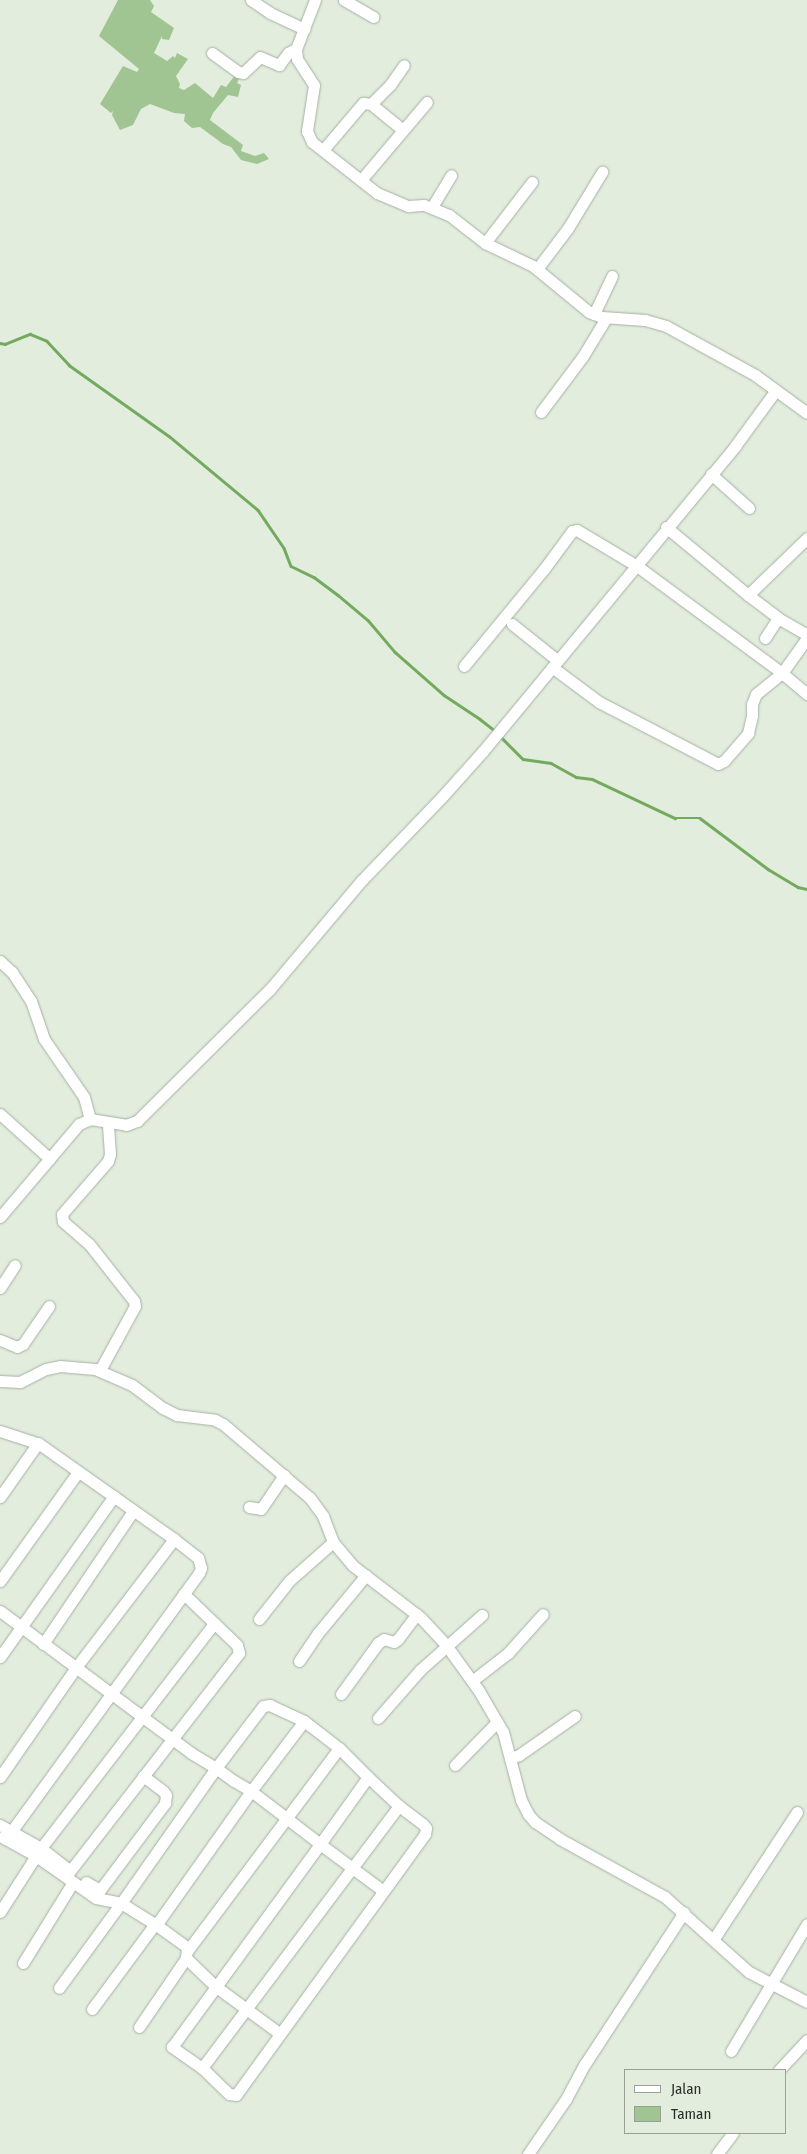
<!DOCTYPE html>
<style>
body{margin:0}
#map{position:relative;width:807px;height:2154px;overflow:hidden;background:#e2edde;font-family:"Fira Sans Condensed",sans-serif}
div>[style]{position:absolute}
.green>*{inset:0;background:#a0c592}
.stream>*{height:2.5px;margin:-1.25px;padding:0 1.25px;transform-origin:1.25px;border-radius:1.25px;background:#73aa5e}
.roads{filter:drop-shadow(0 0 1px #a6b0a2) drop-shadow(0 0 1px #a6b0a2)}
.minor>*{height:11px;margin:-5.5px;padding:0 5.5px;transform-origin:5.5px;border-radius:5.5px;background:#fff}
span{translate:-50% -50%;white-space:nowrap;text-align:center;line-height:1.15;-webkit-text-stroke:4.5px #e2edde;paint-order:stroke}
.legend{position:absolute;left:624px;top:2069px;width:162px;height:65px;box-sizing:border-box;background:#e2edde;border:1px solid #98a195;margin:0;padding:6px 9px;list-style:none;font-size:15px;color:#2a2e28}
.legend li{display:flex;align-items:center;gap:10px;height:25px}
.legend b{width:25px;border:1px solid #98a195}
</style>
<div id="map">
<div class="green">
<i style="clip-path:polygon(118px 0,150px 0,154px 6px,151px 12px,174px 28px,169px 40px,162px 39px,162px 36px,154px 53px,167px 61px,173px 56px,175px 58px,177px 53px,188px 59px,176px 76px,180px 84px,179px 88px,184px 90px,195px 83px,213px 98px,221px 85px,226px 87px,236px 74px,240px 77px,237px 83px,241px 85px,238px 97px,228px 95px,213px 113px,210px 120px,243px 145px,241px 151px,255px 156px,264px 153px,269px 159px,257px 164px,241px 160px,231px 147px,223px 144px,200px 127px,192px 128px,184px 121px,185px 114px,174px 113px,150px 104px,141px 109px,133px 125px,120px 130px,112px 115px,113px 111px,111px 113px,100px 104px,123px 66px,137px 72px,139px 69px,99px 36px)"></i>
</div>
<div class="stream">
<i style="left:0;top:343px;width:5px;rotate:11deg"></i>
<i style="left:5px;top:344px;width:27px;rotate:-22deg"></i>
<i style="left:30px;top:334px;width:18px;rotate:22deg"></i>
<i style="left:47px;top:341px;width:33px;rotate:47deg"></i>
<i style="left:69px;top:365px;width:123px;rotate:35.4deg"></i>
<i style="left:169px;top:436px;width:116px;rotate:39.7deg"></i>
<i style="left:258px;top:510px;width:46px;rotate:55.6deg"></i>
<i style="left:284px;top:548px;width:19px;rotate:69deg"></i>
<i style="left:291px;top:566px;width:25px;rotate:26deg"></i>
<i style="left:314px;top:577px;width:30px;rotate:37deg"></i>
<i style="left:338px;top:595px;width:39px;rotate:40deg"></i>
<i style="left:368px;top:620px;width:42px;rotate:49.8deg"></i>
<i style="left:395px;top:652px;width:65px;rotate:41.3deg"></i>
<i style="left:444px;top:695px;width:43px;rotate:33.7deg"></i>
<i style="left:480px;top:719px;width:18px;rotate:38deg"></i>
<i style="left:501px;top:737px;width:31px;rotate:45deg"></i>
<i style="left:523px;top:759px;width:28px;rotate:8deg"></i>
<i style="left:551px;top:763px;width:29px;rotate:29deg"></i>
<i style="left:576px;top:777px;width:16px;rotate:7deg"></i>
<i style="left:592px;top:779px;width:92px;rotate:25.2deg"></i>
<i style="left:675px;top:818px;width:25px"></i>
<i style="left:700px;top:818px;width:85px;rotate:36.9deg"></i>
<i style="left:768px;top:869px;width:35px;rotate:31deg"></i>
<i style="left:798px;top:887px;width:9px;rotate:13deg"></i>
</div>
<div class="roads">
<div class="minor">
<i style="left:251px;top:0;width:23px;rotate:34deg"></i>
<i style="left:270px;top:13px;width:38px;rotate:25deg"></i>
<i style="left:315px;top:0;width:53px;rotate:111.2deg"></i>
<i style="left:296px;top:49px;width:10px;rotate:84deg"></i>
<i style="left:297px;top:59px;width:31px;rotate:57deg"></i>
<i style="left:314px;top:85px;width:47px;rotate:98.7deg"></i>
<i style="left:307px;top:131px;width:12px;rotate:66deg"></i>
<i style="left:312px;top:142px;width:83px;rotate:38.1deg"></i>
<i style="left:377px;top:193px;width:34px;rotate:23deg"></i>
<i style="left:408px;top:206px;width:16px;rotate:-4deg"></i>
<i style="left:424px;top:205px;width:27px;rotate:22deg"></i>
<i style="left:449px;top:215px;width:46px;rotate:37.9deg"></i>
<i style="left:485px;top:243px;width:53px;rotate:25.6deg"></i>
<i style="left:533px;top:266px;width:72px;rotate:39.4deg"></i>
<i style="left:589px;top:312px;width:14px;rotate:21deg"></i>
<i style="left:602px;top:317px;width:43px;rotate:4deg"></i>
<i style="left:645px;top:320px;width:22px;rotate:16deg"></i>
<i style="left:666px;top:326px;width:102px;rotate:28.8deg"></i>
<i style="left:755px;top:375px;width:64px;rotate:36.2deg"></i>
<i style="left:344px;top:0;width:34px;rotate:30deg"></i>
<i style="left:212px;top:53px;width:32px;rotate:36deg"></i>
<i style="left:238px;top:72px;width:5px;rotate:11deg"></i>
<i style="left:243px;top:73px;width:23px;rotate:-43deg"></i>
<i style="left:260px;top:57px;width:21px;rotate:23deg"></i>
<i style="left:279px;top:65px;width:15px;rotate:-53deg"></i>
<i style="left:288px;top:53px;width:9px;rotate:-27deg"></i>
<i style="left:371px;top:104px;width:41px;rotate:39.1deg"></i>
<i style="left:323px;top:150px;width:62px;rotate:-49.6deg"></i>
<i style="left:363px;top:103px;width:8px;rotate:7deg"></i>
<i style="left:371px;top:104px;width:27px;rotate:-45deg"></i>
<i style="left:390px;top:85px;width:24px;rotate:-55deg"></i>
<i style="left:361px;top:180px;width:102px;rotate:-49.8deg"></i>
<i style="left:432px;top:207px;width:37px;rotate:-59deg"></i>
<i style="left:485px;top:243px;width:77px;rotate:-52.4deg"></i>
<i style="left:537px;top:269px;width:51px;rotate:-52.9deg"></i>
<i style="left:568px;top:228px;width:66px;rotate:-58.7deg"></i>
<i style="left:594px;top:314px;width:42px;rotate:-64.7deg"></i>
<i style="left:541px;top:412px;width:70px;rotate:-53.1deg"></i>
<i style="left:583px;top:356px;width:44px;rotate:-58.8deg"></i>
<i style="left:711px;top:474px;width:51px;rotate:41.8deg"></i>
<i style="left:666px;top:527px;width:107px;rotate:39.7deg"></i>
<i style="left:748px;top:595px;width:38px;rotate:37deg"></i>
<i style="left:778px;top:618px;width:34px;rotate:30deg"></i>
<i style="left:748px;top:595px;width:82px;rotate:-44deg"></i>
<i style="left:512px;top:624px;width:58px;rotate:38.7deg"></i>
<i style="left:765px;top:638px;width:24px;rotate:-57deg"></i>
<i style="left:464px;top:666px;width:126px;rotate:-50.5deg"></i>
<i style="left:544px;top:569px;width:47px;rotate:-53.6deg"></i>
<i style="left:572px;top:531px;width:5px;rotate:-11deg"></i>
<i style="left:577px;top:530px;width:70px;rotate:31deg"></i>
<i style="left:637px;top:566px;width:180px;rotate:36.4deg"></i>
<i style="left:782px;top:673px;width:33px;rotate:40deg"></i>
<i style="left:552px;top:667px;width:59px;rotate:36.7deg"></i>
<i style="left:599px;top:702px;width:134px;rotate:27.5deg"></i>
<i style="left:718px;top:764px;width:7px;rotate:-27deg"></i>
<i style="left:724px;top:761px;width:37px;rotate:-49deg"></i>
<i style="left:748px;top:733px;width:18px;rotate:-77deg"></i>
<i style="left:752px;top:715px;width:11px;rotate:-90deg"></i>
<i style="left:752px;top:704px;width:11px;rotate:-68deg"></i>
<i style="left:756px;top:694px;width:33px;rotate:-39deg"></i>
<i style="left:782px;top:673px;width:43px;rotate:-54.5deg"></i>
<i style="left:0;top:961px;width:16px;rotate:43deg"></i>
<i style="left:12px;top:972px;width:35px;rotate:57deg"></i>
<i style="left:31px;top:1001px;width:40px;rotate:71.1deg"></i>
<i style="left:44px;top:1039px;width:70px;rotate:55.4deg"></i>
<i style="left:84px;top:1097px;width:23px;rotate:75deg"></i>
<i style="left:0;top:1114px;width:67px;rotate:42deg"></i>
<i style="left:0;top:1217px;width:122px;rotate:-49.7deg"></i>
<i style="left:79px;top:1124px;width:12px;rotate:-24deg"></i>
<i style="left:90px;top:1119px;width:36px;rotate:9deg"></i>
<i style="left:126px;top:1125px;width:12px;rotate:-20deg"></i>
<i style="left:137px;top:1121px;width:187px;rotate:-44.8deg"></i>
<i style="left:270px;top:989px;width:141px;rotate:-49.9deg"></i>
<i style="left:361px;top:881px;width:115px;rotate:-46.1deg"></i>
<i style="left:441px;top:798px;width:63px;rotate:-48.2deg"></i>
<i style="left:483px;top:751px;width:396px;rotate:-50.4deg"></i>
<i style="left:735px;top:446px;width:69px;rotate:-53.8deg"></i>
<i style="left:0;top:1288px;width:27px;rotate:-57deg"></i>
<i style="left:0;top:1340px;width:18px;rotate:22deg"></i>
<i style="left:17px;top:1347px;width:7px;rotate:-27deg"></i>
<i style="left:23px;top:1344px;width:46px;rotate:-55.6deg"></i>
<i style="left:100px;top:1370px;width:73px;rotate:-61.3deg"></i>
<i style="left:135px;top:1306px;width:5px;rotate:-101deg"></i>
<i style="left:134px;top:1301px;width:73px;rotate:-128.3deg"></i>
<i style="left:89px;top:1244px;width:35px;rotate:-139deg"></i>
<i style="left:63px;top:1221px;width:7px;rotate:-98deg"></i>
<i style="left:62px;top:1214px;width:70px;rotate:-49deg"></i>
<i style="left:108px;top:1161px;width:7px;rotate:-74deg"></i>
<i style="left:110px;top:1154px;width:32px;rotate:-94deg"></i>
<i style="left:0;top:1381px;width:20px;rotate:3deg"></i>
<i style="left:20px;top:1382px;width:29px;rotate:-27deg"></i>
<i style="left:46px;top:1369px;width:14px;rotate:-12deg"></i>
<i style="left:60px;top:1366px;width:35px;rotate:5deg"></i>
<i style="left:95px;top:1369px;width:40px;rotate:23.4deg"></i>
<i style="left:132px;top:1385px;width:39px;rotate:37deg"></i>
<i style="left:163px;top:1408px;width:16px;rotate:27deg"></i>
<i style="left:177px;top:1415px;width:38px;rotate:7deg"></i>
<i style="left:215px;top:1420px;width:9px;rotate:27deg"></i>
<i style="left:223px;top:1424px;width:114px;rotate:40.4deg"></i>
<i style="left:310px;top:1498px;width:22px;rotate:54deg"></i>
<i style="left:323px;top:1516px;width:28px;rotate:69deg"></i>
<i style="left:333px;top:1542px;width:30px;rotate:50deg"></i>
<i style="left:352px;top:1565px;width:87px;rotate:37.5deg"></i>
<i style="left:421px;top:1618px;width:37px;rotate:47deg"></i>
<i style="left:446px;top:1645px;width:57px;rotate:54.3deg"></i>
<i style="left:479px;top:1691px;width:48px;rotate:59.7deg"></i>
<i style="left:503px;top:1732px;width:70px;rotate:75.2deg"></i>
<i style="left:521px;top:1800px;width:16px;rotate:63deg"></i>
<i style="left:528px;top:1814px;width:11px;rotate:49deg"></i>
<i style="left:535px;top:1822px;width:30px;rotate:34deg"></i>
<i style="left:560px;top:1839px;width:120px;rotate:28.9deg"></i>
<i style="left:665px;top:1897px;width:113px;rotate:41.8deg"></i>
<i style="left:749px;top:1972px;width:65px;rotate:27.3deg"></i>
<i style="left:0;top:1431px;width:40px;rotate:18deg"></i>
<i style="left:0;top:1497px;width:66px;rotate:-54.9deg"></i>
<i style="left:38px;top:1443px;width:166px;rotate:35.2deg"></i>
<i style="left:249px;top:1507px;width:12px;rotate:9deg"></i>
<i style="left:261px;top:1509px;width:41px;rotate:-55.9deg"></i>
<i style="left:0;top:1581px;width:134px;rotate:-54.4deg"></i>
<i style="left:0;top:1611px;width:238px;rotate:36.6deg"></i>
<i style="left:191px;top:1753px;width:29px;rotate:31deg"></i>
<i style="left:216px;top:1768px;width:22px;rotate:36deg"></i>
<i style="left:234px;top:1781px;width:20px;rotate:30deg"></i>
<i style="left:251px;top:1791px;width:87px;rotate:37.5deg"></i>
<i style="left:320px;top:1844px;width:82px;rotate:-54.4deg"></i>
<i style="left:368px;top:1777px;width:41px;rotate:-135deg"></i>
<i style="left:339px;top:1748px;width:44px;rotate:-142.4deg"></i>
<i style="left:304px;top:1721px;width:38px;rotate:-155deg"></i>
<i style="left:270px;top:1705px;width:7px;rotate:172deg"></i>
<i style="left:263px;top:1706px;width:78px;rotate:127.2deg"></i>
<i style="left:216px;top:1768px;width:165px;rotate:125.1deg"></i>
<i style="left:121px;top:1903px;width:39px;rotate:32deg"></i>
<i style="left:154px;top:1924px;width:6px;rotate:-31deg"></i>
<i style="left:159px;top:1921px;width:159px;rotate:-54.7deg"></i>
<i style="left:251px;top:1791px;width:88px;rotate:-52.9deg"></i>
<i style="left:259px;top:1619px;width:48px;rotate:-51.7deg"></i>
<i style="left:289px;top:1581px;width:59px;rotate:-41.6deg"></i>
<i style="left:43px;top:1644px;width:161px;rotate:-55.9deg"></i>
<i style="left:0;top:1657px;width:197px;rotate:-54.7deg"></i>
<i style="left:299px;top:1661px;width:34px;rotate:-56deg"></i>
<i style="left:318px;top:1633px;width:75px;rotate:-50.4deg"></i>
<i style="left:472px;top:1681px;width:46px;rotate:-37.9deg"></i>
<i style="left:508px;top:1653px;width:52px;rotate:-48.1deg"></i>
<i style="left:341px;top:1694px;width:63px;rotate:-54deg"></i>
<i style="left:378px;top:1643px;width:7px;rotate:-34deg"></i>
<i style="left:384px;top:1639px;width:10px;rotate:17deg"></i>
<i style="left:394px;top:1642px;width:5px;rotate:-37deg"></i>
<i style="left:398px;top:1639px;width:31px;rotate:-53deg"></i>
<i style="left:378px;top:1718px;width:64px;rotate:-48.8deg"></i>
<i style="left:420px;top:1670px;width:83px;rotate:-41.6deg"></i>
<i style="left:510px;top:1758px;width:9px;rotate:-18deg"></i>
<i style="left:519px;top:1755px;width:68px;rotate:-34.9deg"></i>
<i style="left:455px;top:1765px;width:60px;rotate:-45.7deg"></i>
<i style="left:0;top:1777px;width:135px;rotate:-55.3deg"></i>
<i style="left:77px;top:1666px;width:160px;rotate:-52.6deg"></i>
<i style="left:174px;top:1539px;width:31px;rotate:38deg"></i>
<i style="left:198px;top:1558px;width:10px;rotate:73deg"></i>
<i style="left:201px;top:1568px;width:5px;rotate:112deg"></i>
<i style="left:199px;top:1573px;width:329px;rotate:126deg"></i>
<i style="left:368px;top:1777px;width:42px;rotate:43.1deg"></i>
<i style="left:399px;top:1806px;width:30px;rotate:37deg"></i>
<i style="left:423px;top:1824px;width:5px;rotate:53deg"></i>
<i style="left:426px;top:1828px;width:6px;rotate:99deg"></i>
<i style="left:425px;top:1834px;width:322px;rotate:125.9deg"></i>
<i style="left:236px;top:2095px;width:7px;rotate:-172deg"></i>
<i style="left:229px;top:2094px;width:37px;rotate:-136deg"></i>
<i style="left:202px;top:2068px;width:37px;rotate:-145deg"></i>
<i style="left:172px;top:2047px;width:251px;rotate:-53.9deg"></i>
<i style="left:320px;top:1844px;width:77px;rotate:36.6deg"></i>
<i style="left:0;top:1825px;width:47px;rotate:29.3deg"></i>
<i style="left:41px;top:1848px;width:37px;rotate:38deg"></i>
<i style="left:70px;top:1871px;width:276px;rotate:-52.2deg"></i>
<i style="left:239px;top:1653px;width:8px;rotate:-104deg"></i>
<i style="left:237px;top:1645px;width:74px;rotate:-136.1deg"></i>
<i style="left:2px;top:1837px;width:39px;rotate:29deg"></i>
<i style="left:36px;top:1856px;width:73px;rotate:35deg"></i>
<i style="left:96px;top:1898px;width:25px;rotate:11deg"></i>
<i style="left:121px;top:1903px;width:105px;rotate:126.1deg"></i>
<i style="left:86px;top:1882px;width:16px;rotate:30deg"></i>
<i style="left:100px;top:1890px;width:109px;rotate:-53.2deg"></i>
<i style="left:165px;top:1803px;width:8px;rotate:-83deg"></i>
<i style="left:166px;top:1795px;width:5px;rotate:-127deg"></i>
<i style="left:163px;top:1791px;width:25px;rotate:-143deg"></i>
<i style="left:0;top:1912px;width:76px;rotate:-57.4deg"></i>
<i style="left:41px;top:1848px;width:284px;rotate:-52.4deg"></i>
<i style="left:713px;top:1940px;width:153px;rotate:-56.7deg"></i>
<i style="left:188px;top:1950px;width:252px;rotate:-53.2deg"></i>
<i style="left:23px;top:1963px;width:95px;rotate:-58.3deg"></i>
<i style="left:92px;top:2009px;width:106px;rotate:-53.5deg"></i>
<i style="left:155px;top:1924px;width:39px;rotate:36deg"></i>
<i style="left:187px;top:1947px;width:11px;rotate:95deg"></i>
<i style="left:186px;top:1958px;width:40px;rotate:44deg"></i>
<i style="left:215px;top:1986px;width:79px;rotate:36.3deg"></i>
<i style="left:139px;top:2027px;width:83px;rotate:-55.7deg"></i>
<i style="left:731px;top:2051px;width:148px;rotate:-59.1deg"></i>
<i style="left:202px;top:2068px;width:328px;rotate:-53.1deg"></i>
<i style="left:779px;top:2070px;width:41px;rotate:-47deg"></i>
<i style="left:528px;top:2154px;width:67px;rotate:-55.4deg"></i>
<i style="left:566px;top:2099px;width:40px;rotate:-62deg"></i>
<i style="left:585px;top:2064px;width:181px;rotate:-56.9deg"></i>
<i style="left:717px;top:2154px;width:26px;rotate:-53deg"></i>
</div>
</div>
<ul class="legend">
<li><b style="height:6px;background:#fff"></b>Jalan</li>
<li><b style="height:14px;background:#a0c592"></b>Taman</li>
</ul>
</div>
